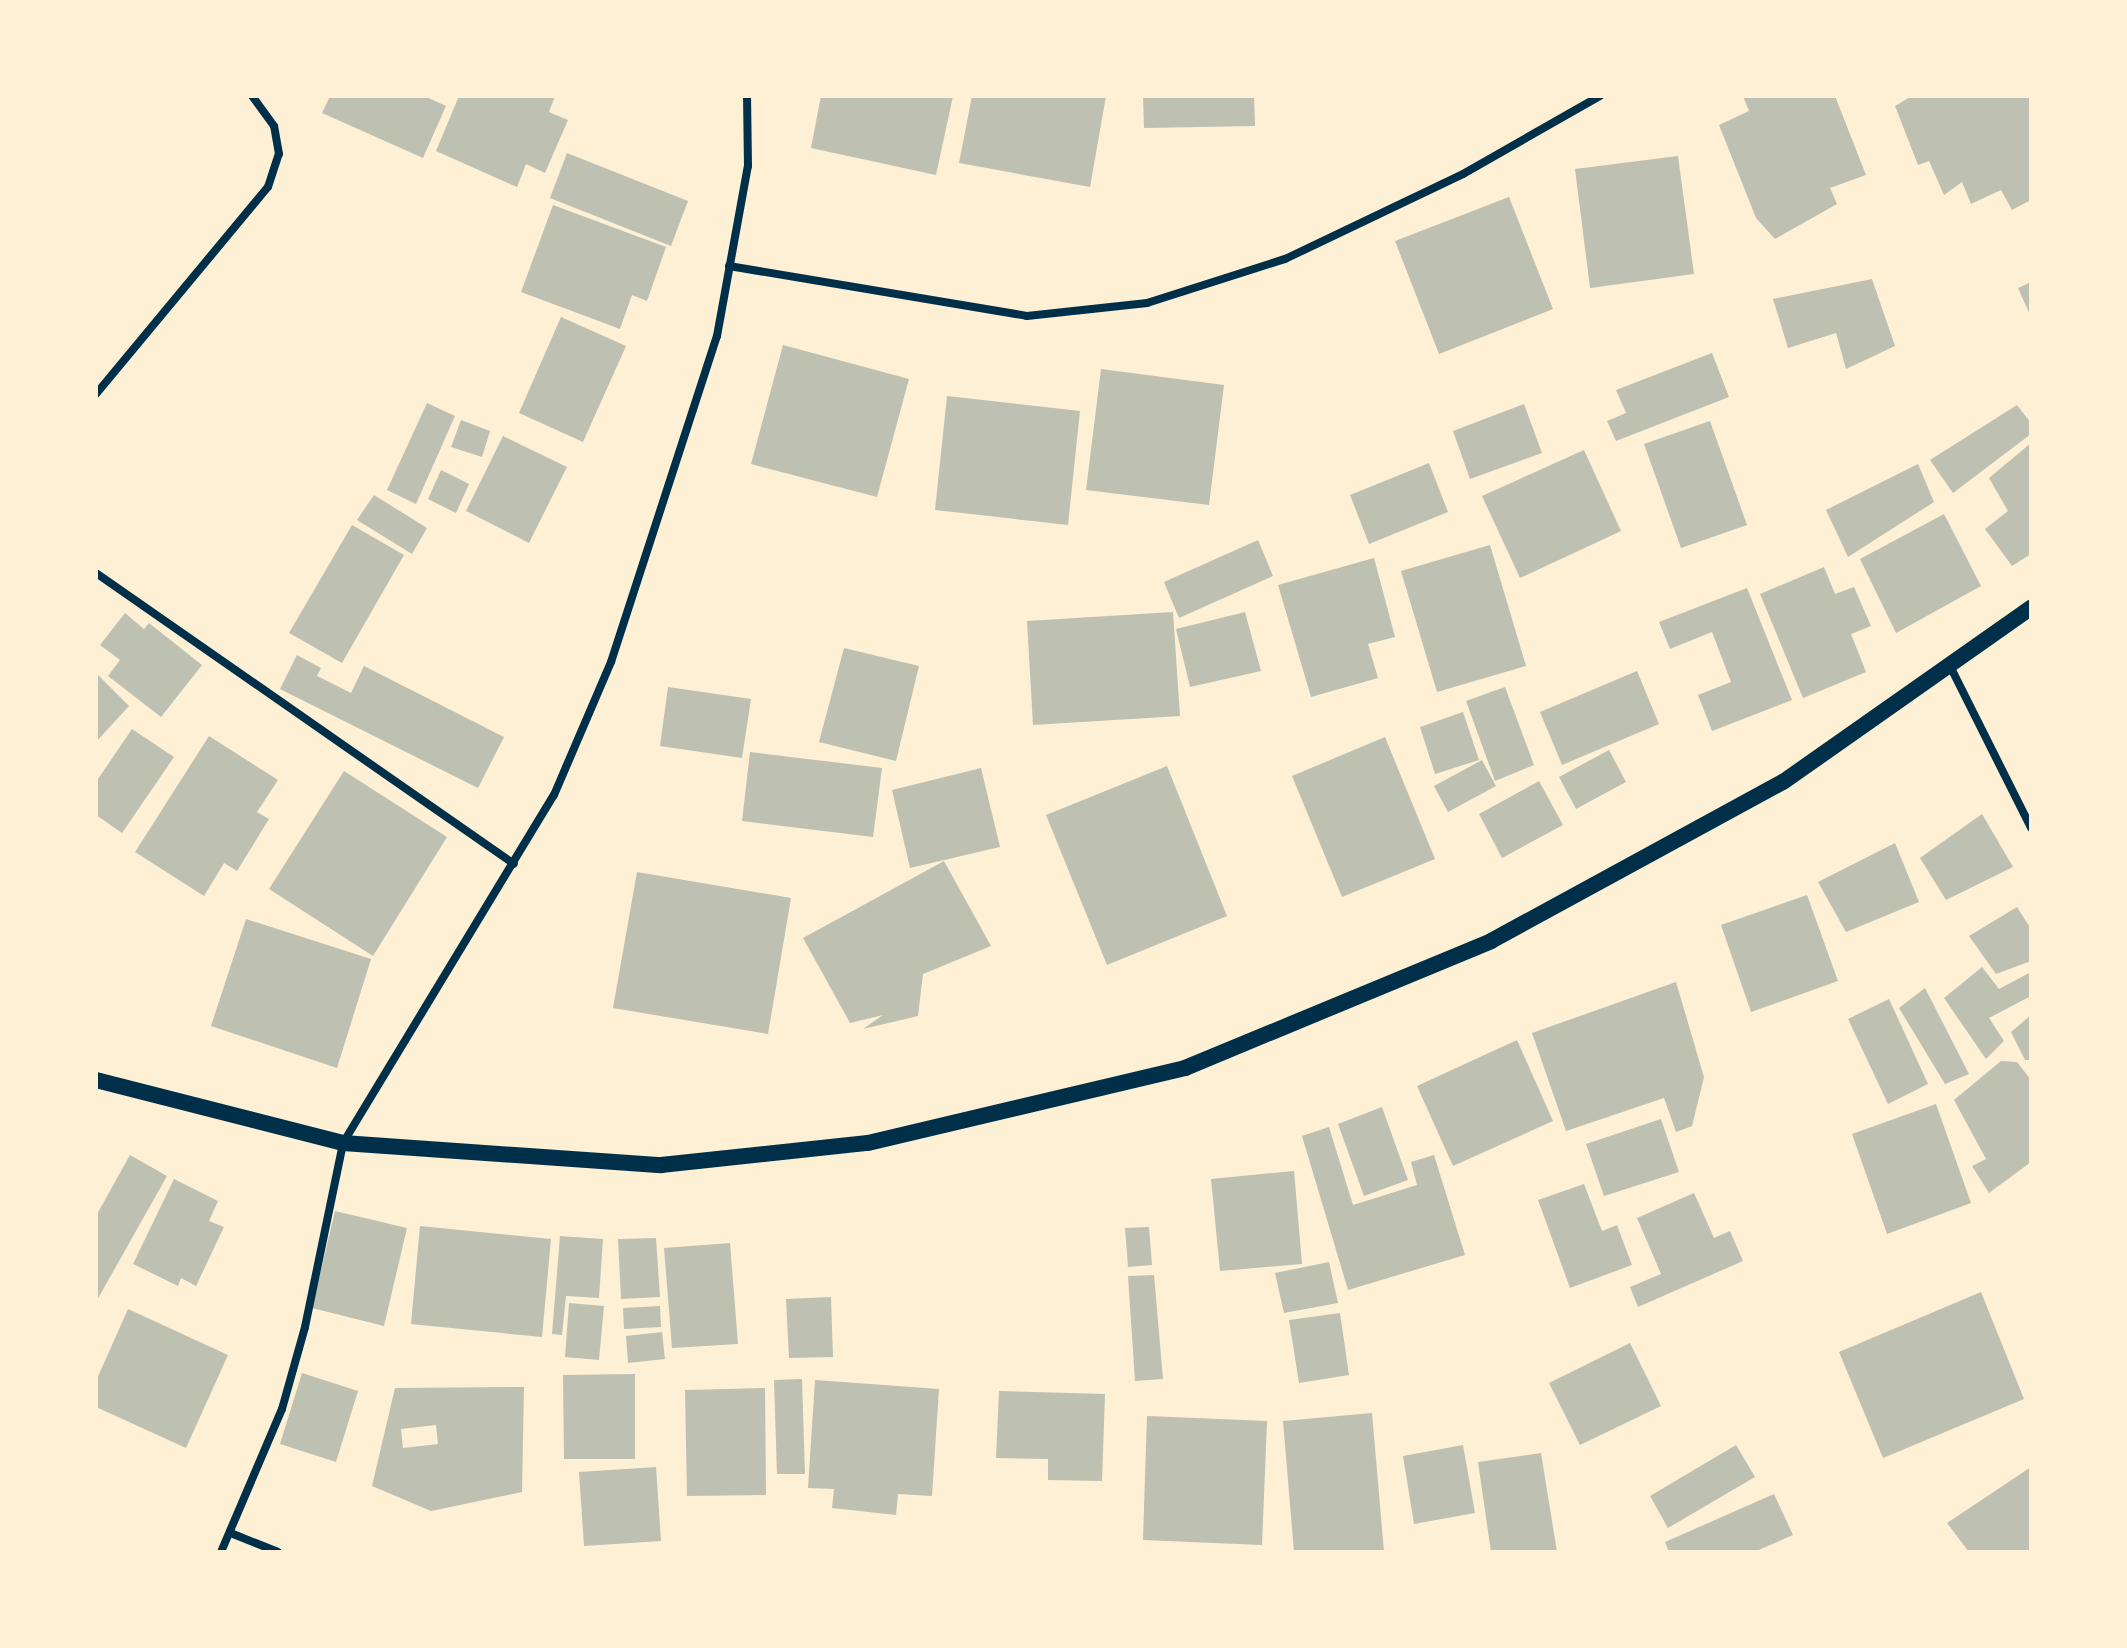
<!DOCTYPE html>
<style>
body{margin:0}
#map{position:relative;width:2127px;height:1648px;overflow:hidden;background:#fdf0d5;font-family:Roboto,sans-serif}
div>[style]{position:absolute}
.building>*{inset:0;background:#bec0b2}
.minor>*{height:8px;margin:-4px;padding:0 4px;transform-origin:4px;border-radius:4px;background:#003049}
.secondary>*{height:16px;margin:-8px;padding:0 8px;transform-origin:8px;border-radius:8px;background:#003049}
span{translate:-50% -50%;white-space:nowrap;text-align:center;line-height:1.15;-webkit-text-stroke:6px #fdf0d5;paint-order:stroke}
.frame{position:absolute;inset:0;border:98px solid #fdf0d5;pointer-events:none}
</style>
<div id="map">
<div class="building">
<i style="clip-path:polygon(330px 96px,424px 96px,446px 106px,423px 158px,322px 113px)"></i>
<i style="clip-path:polygon(459px 96px,555px 96px,549px 112px,568px 120px,545px 173px,526px 164px,517px 187px,436px 151px)"></i>
<i style="clip-path:polygon(821px 96px,953px 96px,936px 175px,811px 148px)"></i>
<i style="clip-path:polygon(972px 96px,1106px 96px,1090px 187px,959px 163px)"></i>
<i style="clip-path:polygon(1143px 96px,1254px 96px,1255px 126px,1144px 128px)"></i>
<i style="clip-path:polygon(1743px 96px,1835px 96px,1866px 175px,1830px 188px,1837px 204px,1775px 239px,1756px 218px,1719px 125px,1749px 111px)"></i>
<i style="clip-path:polygon(1912px 96px,2031px 96px,2031px 200px,2012px 210px,2001px 190px,1971px 204px,1962px 182px,1944px 195px,1929px 161px,1918px 165px,1895px 106px)"></i>
<i style="clip-path:polygon(567px 153px,688px 201px,671px 246px,550px 198px)"></i>
<i style="clip-path:polygon(1678px 156px,1694px 274px,1590px 288px,1575px 169px)"></i>
<i style="clip-path:polygon(1509px 197px,1553px 309px,1439px 354px,1395px 241px)"></i>
<i style="clip-path:polygon(553px 205px,666px 247px,647px 301px,632px 295px,620px 329px,521px 292px)"></i>
<i style="clip-path:polygon(1872px 279px,1895px 346px,1846px 369px,1836px 333px,1788px 348px,1773px 299px)"></i>
<i style="clip-path:polygon(2031px 282px,2031px 317px,2018px 288px)"></i>
<i style="clip-path:polygon(561px 317px,626px 346px,583px 442px,519px 413px)"></i>
<i style="clip-path:polygon(783px 345px,909px 379px,877px 497px,751px 464px)"></i>
<i style="clip-path:polygon(1712px 353px,1729px 397px,1616px 441px,1607px 421px,1626px 413px,1616px 390px)"></i>
<i style="clip-path:polygon(1101px 369px,1224px 385px,1209px 505px,1086px 490px)"></i>
<i style="clip-path:polygon(947px 396px,1080px 411px,1068px 525px,935px 510px)"></i>
<i style="clip-path:polygon(427px 403px,455px 416px,416px 504px,387px 490px)"></i>
<i style="clip-path:polygon(1524px 404px,1542px 453px,1470px 479px,1453px 431px)"></i>
<i style="clip-path:polygon(2017px 405px,2031px 423px,2031px 434px,1953px 493px,1930px 460px)"></i>
<i style="clip-path:polygon(461px 420px,490px 431px,482px 457px,451px 447px)"></i>
<i style="clip-path:polygon(1710px 421px,1747px 525px,1681px 548px,1644px 444px)"></i>
<i style="clip-path:polygon(503px 436px,567px 467px,529px 543px,466px 511px)"></i>
<i style="clip-path:polygon(2031px 443px,2031px 554px,2012px 566px,1985px 529px,2008px 511px,1989px 478px)"></i>
<i style="clip-path:polygon(1584px 450px,1621px 531px,1520px 578px,1482px 496px)"></i>
<i style="clip-path:polygon(1429px 463px,1448px 512px,1369px 544px,1350px 495px)"></i>
<i style="clip-path:polygon(1918px 464px,1934px 502px,1848px 557px,1826px 510px)"></i>
<i style="clip-path:polygon(441px 470px,469px 484px,456px 513px,428px 499px)"></i>
<i style="clip-path:polygon(374px 495px,427px 528px,412px 554px,357px 520px)"></i>
<i style="clip-path:polygon(1944px 514px,1981px 586px,1896px 633px,1860px 559px)"></i>
<i style="clip-path:polygon(352px 525px,404px 555px,342px 663px,289px 633px)"></i>
<i style="clip-path:polygon(1258px 540px,1273px 576px,1179px 618px,1164px 582px)"></i>
<i style="clip-path:polygon(1490px 545px,1526px 666px,1437px 692px,1401px 571px)"></i>
<i style="clip-path:polygon(1374px 558px,1395px 637px,1368px 644px,1378px 678px,1311px 697px,1278px 585px)"></i>
<i style="clip-path:polygon(1824px 567px,1835px 594px,1854px 587px,1871px 626px,1851px 634px,1866px 672px,1803px 698px,1760px 594px)"></i>
<i style="clip-path:polygon(1747px 588px,1792px 700px,1712px 731px,1698px 695px,1731px 682px,1712px 632px,1670px 649px,1659px 622px)"></i>
<i style="clip-path:polygon(1173px 612px,1180px 716px,1033px 725px,1027px 621px)"></i>
<i style="clip-path:polygon(1245px 612px,1261px 671px,1190px 687px,1176px 629px)"></i>
<i style="clip-path:polygon(125px 613px,144px 629px,149px 623px,202px 665px,161px 717px,108px 676px,120px 660px,100px 645px)"></i>
<i style="clip-path:polygon(844px 648px,919px 666px,896px 761px,819px 742px)"></i>
<i style="clip-path:polygon(297px 655px,321px 668px,317px 676px,351px 693px,364px 666px,504px 737px,478px 788px,280px 689px)"></i>
<i style="clip-path:polygon(1637px 671px,1659px 724px,1562px 765px,1540px 712px)"></i>
<i style="clip-path:polygon(96px 673px,129px 706px,96px 742px)"></i>
<i style="clip-path:polygon(668px 687px,751px 699px,742px 758px,660px 746px)"></i>
<i style="clip-path:polygon(1505px 687px,1534px 765px,1495px 781px,1466px 701px)"></i>
<i style="clip-path:polygon(1463px 712px,1479px 760px,1435px 774px,1420px 727px)"></i>
<i style="clip-path:polygon(132px 729px,174px 757px,122px 833px,96px 815px,96px 782px)"></i>
<i style="clip-path:polygon(209px 736px,278px 780px,257px 812px,269px 819px,237px 871px,224px 863px,204px 896px,135px 852px)"></i>
<i style="clip-path:polygon(1385px 737px,1435px 859px,1342px 897px,1292px 776px)"></i>
<i style="clip-path:polygon(1609px 750px,1626px 782px,1576px 809px,1559px 777px)"></i>
<i style="clip-path:polygon(750px 752px,882px 768px,873px 837px,742px 821px)"></i>
<i style="clip-path:polygon(1482px 760px,1496px 786px,1448px 812px,1434px 786px)"></i>
<i style="clip-path:polygon(1167px 766px,1227px 916px,1107px 965px,1046px 815px)"></i>
<i style="clip-path:polygon(981px 768px,1000px 847px,910px 868px,892px 790px)"></i>
<i style="clip-path:polygon(344px 771px,447px 837px,373px 956px,269px 889px)"></i>
<i style="clip-path:polygon(1539px 781px,1563px 825px,1502px 858px,1479px 814px)"></i>
<i style="clip-path:polygon(1982px 814px,2013px 867px,1946px 900px,1920px 858px)"></i>
<i style="clip-path:polygon(1895px 843px,1919px 902px,1846px 932px,1818px 882px)"></i>
<i style="clip-path:polygon(944px 861px,991px 946px,923px 974px,918px 1016px,863px 1029px,883px 1015px,850px 1023px,803px 938px)"></i>
<i style="clip-path:polygon(637px 872px,791px 898px,768px 1034px,613px 1008px)"></i>
<i style="clip-path:polygon(1807px 895px,1838px 981px,1751px 1012px,1721px 925px)"></i>
<i style="clip-path:polygon(2017px 907px,2031px 929px,2031px 961px,1996px 974px,1969px 936px)"></i>
<i style="clip-path:polygon(246px 919px,371px 959px,337px 1068px,211px 1026px)"></i>
<i style="clip-path:polygon(1982px 967px,1999px 989px,2031px 972px,2031px 996px,1989px 1018px,2004px 1041px,1986px 1059px,1944px 998px)"></i>
<i style="clip-path:polygon(1676px 982px,1704px 1077px,1692px 1126px,1676px 1132px,1664px 1098px,1566px 1131px,1532px 1033px)"></i>
<i style="clip-path:polygon(1925px 988px,1969px 1074px,1945px 1084px,1899px 1008px)"></i>
<i style="clip-path:polygon(1889px 999px,1928px 1084px,1888px 1104px,1848px 1019px)"></i>
<i style="clip-path:polygon(2031px 1015px,2031px 1060px,2025px 1060px,2011px 1032px)"></i>
<i style="clip-path:polygon(1517px 1040px,1553px 1121px,1453px 1166px,1417px 1086px)"></i>
<i style="clip-path:polygon(2001px 1061px,2017px 1062px,2031px 1080px,2031px 1162px,1989px 1193px,1972px 1166px,1986px 1159px,1954px 1100px)"></i>
<i style="clip-path:polygon(1936px 1104px,1971px 1203px,1887px 1234px,1852px 1134px)"></i>
<i style="clip-path:polygon(1382px 1107px,1408px 1180px,1364px 1196px,1338px 1124px)"></i>
<i style="clip-path:polygon(1661px 1119px,1679px 1172px,1604px 1196px,1586px 1144px)"></i>
<i style="clip-path:polygon(1329px 1127px,1353px 1205px,1417px 1185px,1411px 1162px,1434px 1155px,1465px 1255px,1348px 1290px,1302px 1136px)"></i>
<i style="clip-path:polygon(130px 1155px,167px 1176px,96px 1302px,96px 1216px)"></i>
<i style="clip-path:polygon(1294px 1171px,1302px 1264px,1220px 1271px,1211px 1179px)"></i>
<i style="clip-path:polygon(174px 1179px,218px 1201px,209px 1221px,224px 1227px,196px 1286px,181px 1278px,178px 1286px,133px 1264px)"></i>
<i style="clip-path:polygon(1584px 1184px,1602px 1231px,1617px 1225px,1632px 1265px,1570px 1288px,1538px 1200px)"></i>
<i style="clip-path:polygon(1694px 1193px,1714px 1238px,1730px 1231px,1743px 1261px,1638px 1307px,1630px 1287px,1661px 1274px,1637px 1218px)"></i>
<i style="clip-path:polygon(335px 1211px,407px 1228px,384px 1326px,312px 1308px)"></i>
<i style="clip-path:polygon(420px 1226px,551px 1239px,542px 1337px,411px 1324px)"></i>
<i style="clip-path:polygon(1149px 1227px,1152px 1265px,1128px 1267px,1125px 1228px)"></i>
<i style="clip-path:polygon(560px 1236px,603px 1239px,599px 1298px,566px 1296px,562px 1335px,552px 1334px)"></i>
<i style="clip-path:polygon(656px 1238px,660px 1297px,621px 1299px,618px 1239px)"></i>
<i style="clip-path:polygon(730px 1243px,738px 1344px,672px 1348px,664px 1248px)"></i>
<i style="clip-path:polygon(1329px 1262px,1338px 1303px,1284px 1313px,1275px 1273px)"></i>
<i style="clip-path:polygon(1154px 1275px,1163px 1379px,1135px 1381px,1128px 1276px)"></i>
<i style="clip-path:polygon(1981px 1292px,2024px 1399px,1883px 1458px,1839px 1352px)"></i>
<i style="clip-path:polygon(831px 1297px,833px 1357px,789px 1358px,786px 1299px)"></i>
<i style="clip-path:polygon(569px 1303px,604px 1306px,599px 1360px,565px 1357px)"></i>
<i style="clip-path:polygon(660px 1306px,661px 1327px,624px 1329px,623px 1308px)"></i>
<i style="clip-path:polygon(128px 1309px,228px 1355px,186px 1448px,96px 1407px,96px 1381px)"></i>
<i style="clip-path:polygon(1340px 1313px,1349px 1375px,1299px 1383px,1289px 1320px)"></i>
<i style="clip-path:polygon(662px 1332px,665px 1359px,628px 1363px,626px 1336px)"></i>
<i style="clip-path:polygon(1630px 1343px,1661px 1406px,1580px 1445px,1549px 1383px)"></i>
<i style="clip-path:polygon(302px 1373px,358px 1391px,336px 1462px,280px 1444px)"></i>
<i style="clip-path:polygon(635px 1374px,635px 1459px,564px 1459px,563px 1375px)"></i>
<i style="clip-path:polygon(802px 1379px,805px 1474px,777px 1474px,774px 1380px)"></i>
<i style="clip-path:polygon(815px 1380px,939px 1389px,932px 1496px,898px 1494px,896px 1515px,832px 1508px,834px 1489px,808px 1488px)"></i>
<i style="clip-path:polygon(evenodd,524px 1387px,522px 1492px,431px 1511px,372px 1486px,395px 1388px,524px 1387px,436px 1425px,438px 1444px,403px 1448px,401px 1429px,436px 1425px)"></i>
<i style="clip-path:polygon(765px 1388px,766px 1495px,687px 1496px,685px 1390px)"></i>
<i style="clip-path:polygon(999px 1391px,1105px 1394px,1102px 1481px,1048px 1480px,1048px 1459px,996px 1458px)"></i>
<i style="clip-path:polygon(1372px 1413px,1384px 1552px,1294px 1552px,1283px 1421px)"></i>
<i style="clip-path:polygon(1147px 1416px,1267px 1421px,1262px 1545px,1143px 1540px)"></i>
<i style="clip-path:polygon(1463px 1445px,1475px 1513px,1414px 1524px,1403px 1456px)"></i>
<i style="clip-path:polygon(1736px 1445px,1755px 1477px,1668px 1528px,1650px 1496px)"></i>
<i style="clip-path:polygon(1541px 1453px,1557px 1552px,1491px 1552px,1478px 1462px)"></i>
<i style="clip-path:polygon(656px 1467px,661px 1541px,584px 1546px,579px 1472px)"></i>
<i style="clip-path:polygon(2031px 1467px,2031px 1552px,1969px 1552px,1947px 1523px)"></i>
<i style="clip-path:polygon(1774px 1494px,1793px 1535px,1754px 1552px,1669px 1552px,1665px 1542px)"></i>
</div>
<div class="minor">
<i style="left:729px;top:266px;width:302px;rotate:9.5deg"></i>
<i style="left:1027px;top:316px;width:121px;rotate:-6.2deg"></i>
<i style="left:1147px;top:303px;width:145px;rotate:-17.7deg"></i>
<i style="left:1285px;top:259px;width:197px;rotate:-25.5deg"></i>
<i style="left:1463px;top:174px;width:158px;rotate:-29.7deg"></i>
<i style="left:96px;top:394px;width:269px;rotate:-50.3deg"></i>
<i style="left:268px;top:187px;width:35px;rotate:-72deg"></i>
<i style="left:279px;top:154px;width:28px;rotate:-100deg"></i>
<i style="left:274px;top:126px;width:37px;rotate:-126deg"></i>
<i style="left:96px;top:573px;width:509px;rotate:34.84deg"></i>
<i style="left:1951px;top:668px;width:179px;rotate:63.4deg"></i>
<i style="left:233px;top:1534px;width:48px;rotate:21.8deg"></i>
<i style="left:221px;top:1552px;width:155px;rotate:-66.9deg"></i>
<i style="left:282px;top:1409px;width:85px;rotate:-74.3deg"></i>
<i style="left:305px;top:1327px;width:188px;rotate:-78.3deg"></i>
<i style="left:343px;top:1143px;width:407px;rotate:-58.8deg"></i>
<i style="left:554px;top:795px;width:145px;rotate:-66.8deg"></i>
<i style="left:611px;top:662px;width:343px;rotate:-72deg"></i>
<i style="left:717px;top:336px;width:173px;rotate:-79.7deg"></i>
<i style="left:748px;top:166px;width:70px;rotate:-90.8deg"></i>
</div>
<div class="secondary">
<i style="left:96px;top:1080px;width:255px;rotate:14.3deg"></i>
<i style="left:343px;top:1143px;width:319px;rotate:4deg"></i>
<i style="left:661px;top:1165px;width:208px;rotate:-6.1deg"></i>
<i style="left:868px;top:1143px;width:326px;rotate:-13.3deg"></i>
<i style="left:1185px;top:1068px;width:331px;rotate:-22.5deg"></i>
<i style="left:1491px;top:941px;width:332px;rotate:-28.6deg"></i>
<i style="left:1783px;top:782px;width:303px;rotate:-35.1deg"></i>
</div>
<div class="frame"></div>
</div>
